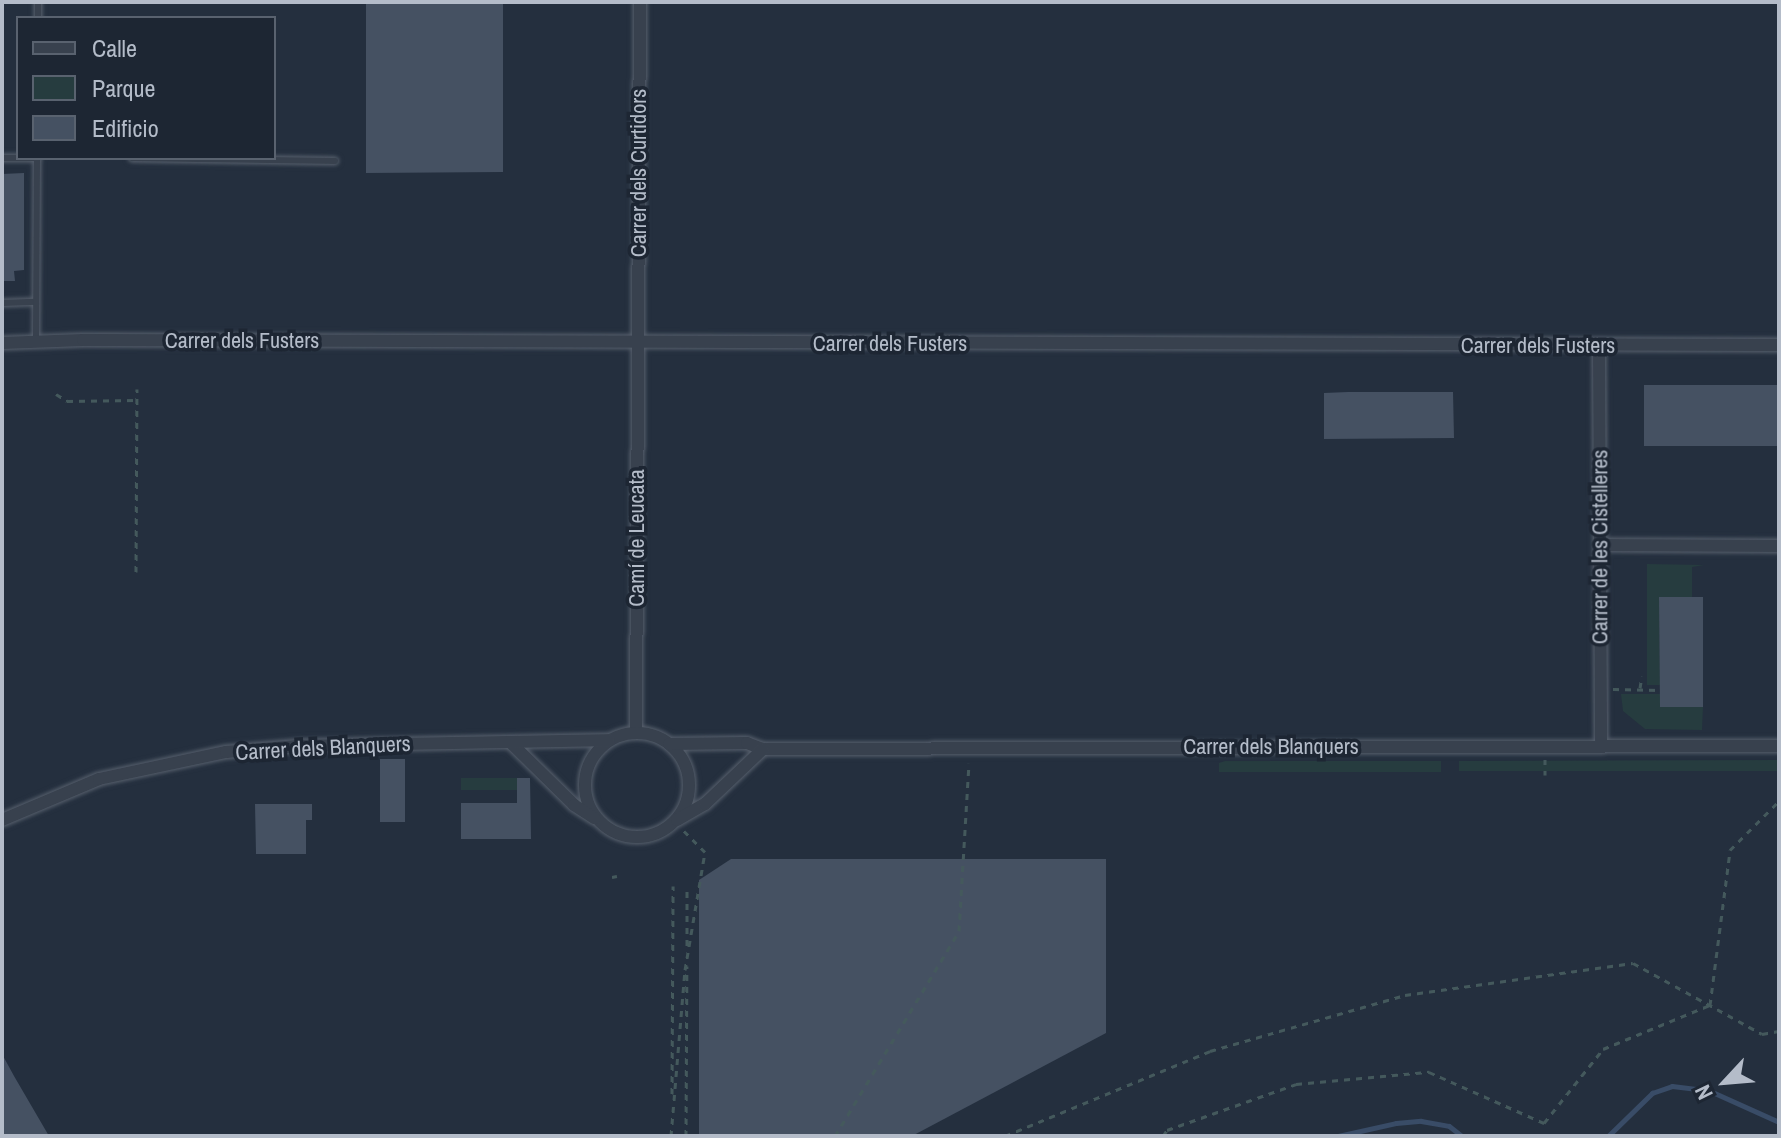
<!DOCTYPE html>
<meta charset="utf-8">
<style>
body{margin:0}
#map{position:relative;width:1781px;height:1138px;overflow:hidden;background:#242f3e;font-family:"Archivo Narrow",sans-serif}
div>[style]{position:absolute}
.green>*{inset:0;background:#263c3f}
.stream>*{height:5px;margin:-2.5px;padding:0 2.5px;transform-origin:2.5px;border-radius:2.5px;background:#394c67}
.building>*{inset:0;background:#455162}
.path>*{height:3px;margin-top:-1.5px;transform-origin:0;background:repeating-linear-gradient(90deg,#44595c 0 6px,transparent 0 12px)}
.roads{filter:drop-shadow(0 0 2px #565f6c) drop-shadow(0 0 2px #565f6c)}
.service>*{height:6px;margin:-3px;padding:0 3px;transform-origin:3px;border-radius:3px;background:#38414e}
.minor>*{height:12px;margin:-6px;padding:0 6px;transform-origin:6px;border-radius:6px;background:#38414e}
.minor>.ring{margin:-6px;padding:0;box-sizing:content-box;background:none;border:12px solid #38414e;border-radius:50%}
span{translate:-50% -50%;white-space:nowrap;text-align:center;line-height:1.15;-webkit-text-stroke:7px #1d2633;paint-order:stroke}
.street-label{font-size:22px;color:#b4bcc9}
.frame{position:absolute;inset:0;border:4px solid #b4bcc9;pointer-events:none}
.legend{position:absolute;left:16px;top:16px;width:260px;height:144px;box-sizing:border-box;background:#1d2633;border:2px solid #59626f;margin:0;padding:10px 14px;list-style:none;font-size:24px;color:#b4bcc9}
.legend li{display:flex;align-items:center;gap:16px;height:40px}
.legend b{width:40px;border:2px solid #59626f}
.north{position:absolute;left:1685px;top:1042px;width:80px;height:80px;-webkit-text-stroke:6px #1d2633;paint-order:stroke;rotate:244deg;font-size:22px;font-weight:700;line-height:32px;text-align:center;color:#b4bcc9}
.north::after{content:'';display:block;margin:auto;width:28px;height:36px;background:#b4bcc9;clip-path:polygon(50% 0,100% 100%,50% 72%,0 100%)}
</style>
<div id="map">
<div class="green">
<i style="clip-path:polygon(1647px 564px,1704px 565px,1692px 567px,1692px 597px,1659px 598px,1660px 685px,1647px 685px)"></i>
<i style="clip-path:polygon(1621px 694px,1660px 694px,1660px 707px,1703px 707px,1702px 730px,1645px 729px,1623px 711px)"></i>
<i style="clip-path:polygon(1779px 760px,1779px 771px,1459px 771px,1459px 761px)"></i>
<i style="clip-path:polygon(1225px 761px,1441px 761px,1441px 772px,1219px 772px,1219px 763px)"></i>
<i style="clip-path:polygon(461px 778px,517px 778px,517px 790px,461px 790px)"></i>
</div>
<div class="stream">
<i style="left:1338px;top:1136px;width:59px;rotate:-12.6deg"></i>
<i style="left:1396px;top:1123px;width:25px;rotate:-5deg"></i>
<i style="left:1421px;top:1121px;width:28px;rotate:10deg"></i>
<i style="left:1449px;top:1126px;width:16px;rotate:38deg"></i>
<i style="left:1608px;top:1136px;width:62px;rotate:-44.3deg"></i>
<i style="left:1652px;top:1093px;width:21px;rotate:-19deg"></i>
<i style="left:1672px;top:1086px;width:38px;rotate:7deg"></i>
<i style="left:1710px;top:1091px;width:76px;rotate:24.2deg"></i>
</div>
<div class="building">
<i style="clip-path:polygon(366px 2px,503px 2px,503px 172px,366px 173px)"></i>
<i style="clip-path:polygon(24px 173px,24px 270px,14px 271px,15px 281px,2px 281px,2px 174px)"></i>
<i style="clip-path:polygon(1644px 385px,1779px 385px,1779px 446px,1644px 446px)"></i>
<i style="clip-path:polygon(1348px 392px,1453px 392px,1454px 438px,1324px 439px,1324px 393px)"></i>
<i style="clip-path:polygon(1659px 597px,1703px 597px,1703px 707px,1660px 707px)"></i>
<i style="clip-path:polygon(380px 759px,405px 759px,405px 822px,380px 822px)"></i>
<i style="clip-path:polygon(517px 778px,530px 778px,531px 839px,461px 839px,461px 803px,517px 803px)"></i>
<i style="clip-path:polygon(255px 804px,312px 804px,312px 820px,306px 820px,306px 854px,256px 854px)"></i>
<i style="clip-path:polygon(731px 859px,1106px 859px,1106px 1033px,912px 1136px,699px 1136px,699px 880px)"></i>
<i style="clip-path:polygon(2px 1054px,14px 1076px,49px 1136px,2px 1136px)"></i>
</div>
<div class="path">
<i style="left:56px;top:394px;width:13px;rotate:32deg"></i>
<i style="left:67px;top:401px;width:70px;rotate:-0.8deg"></i>
<i style="left:136px;top:572px;width:183px;rotate:-89.7deg"></i>
<i style="left:1640px;top:688px;width:12px;rotate:-81deg"></i>
<i style="left:1613px;top:689px;width:47px;rotate:1.2deg"></i>
<i style="left:1545px;top:759px;width:16px;rotate:90deg"></i>
<i style="left:612px;top:877px;width:5px;rotate:-11deg"></i>
<i style="left:687px;top:946px;width:60px;rotate:-90deg"></i>
<i style="left:672px;top:1094px;width:208px;rotate:-89.7deg"></i>
<i style="left:671px;top:1136px;width:167px;rotate:-85.2deg"></i>
<i style="left:685px;top:970px;width:120px;rotate:-80.4deg"></i>
<i style="left:705px;top:852px;width:30px;rotate:-135deg"></i>
<i style="left:686px;top:1136px;width:170px;rotate:-89.7deg"></i>
<i style="left:835px;top:1136px;width:240px;rotate:-58.8deg"></i>
<i style="left:959px;top:931px;width:168px;rotate:-86.6deg"></i>
<i style="left:1005px;top:1136px;width:222px;rotate:-22.5deg"></i>
<i style="left:1210px;top:1051px;width:203px;rotate:-16deg"></i>
<i style="left:1405px;top:995px;width:230px;rotate:-8deg"></i>
<i style="left:1633px;top:963px;width:147px;rotate:28.8deg"></i>
<i style="left:1762px;top:1034px;width:17px;rotate:-10deg"></i>
<i style="left:1163px;top:1136px;width:7px;rotate:-56deg"></i>
<i style="left:1167px;top:1130px;width:137px;rotate:-19.6deg"></i>
<i style="left:1296px;top:1084px;width:134px;rotate:-5.2deg"></i>
<i style="left:1429px;top:1072px;width:126px;rotate:23.9deg"></i>
<i style="left:1544px;top:1123px;width:95px;rotate:-51.4deg"></i>
<i style="left:1603px;top:1049px;width:116px;rotate:-22.4deg"></i>
<i style="left:1710px;top:1005px;width:156px;rotate:-82.6deg"></i>
<i style="left:1730px;top:850px;width:69px;rotate:-45deg"></i>
</div>
<div class="roads">
<div class="service">
<i style="left:38px;top:18px;width:16px;rotate:-90deg"></i>
<i style="left:2px;top:158px;width:36px"></i>
<i style="left:132px;top:158px;width:203px;rotate:0.8deg"></i>
<i style="left:2px;top:303px;width:34px;rotate:-2deg"></i>
<i style="left:36px;top:342px;width:184px;rotate:-89.7deg"></i>
</div>
<div class="minor">
<i style="left:2px;top:343px;width:81px;rotate:-2.1deg"></i>
<i style="left:83px;top:340px;width:1696px;rotate:0.17deg"></i>
<i style="left:1599px;top:347px;width:400px;rotate:89.7deg"></i>
<i style="left:1600px;top:545px;width:179px;rotate:0.3deg"></i>
<i style="left:636px;top:732px;width:730px;rotate:-89.69deg"></i>
<i class="ring" style="left:585px;top:733px;width:92px;height:92px"></i>
<i style="left:510px;top:742px;width:90px;rotate:44.5deg"></i>
<i style="left:574px;top:805px;width:24px;rotate:33deg"></i>
<i style="left:669px;top:744px;width:78px;rotate:-0.7deg"></i>
<i style="left:747px;top:743px;width:17px;rotate:21deg"></i>
<i style="left:763px;top:749px;width:1016px;rotate:-0.17deg"></i>
<i style="left:2px;top:820px;width:105px;rotate:-22.9deg"></i>
<i style="left:99px;top:779px;width:130px;rotate:-12deg"></i>
<i style="left:226px;top:752px;width:72px;rotate:-4.8deg"></i>
<i style="left:298px;top:746px;width:311px;rotate:-1.1deg"></i>
<i style="left:677px;top:820px;width:32px;rotate:-30deg"></i>
<i style="left:705px;top:804px;width:80px;rotate:-43.5deg"></i>
</div>
</div>
<div class="street-label">
<span style="left:639px;top:173px;rotate:-90deg">Carrer dels Curtidors</span>
<span style="left:242px;top:341px">Carrer dels Fusters</span>
<span style="left:890px;top:344px">Carrer dels Fusters</span>
<span style="left:1538px;top:346px">Carrer dels Fusters</span>
<span style="left:637px;top:538px;rotate:-90deg">Camí de Leucata</span>
<span style="left:1600px;top:547px;rotate:-90deg">Carrer de les Cistelleres</span>
<span style="left:1271px;top:747px">Carrer dels Blanquers</span>
<span style="left:323px;top:748px;rotate:-3deg">Carrer dels Blanquers</span>
</div>
<div class="frame"></div>
<ul class="legend">
<li><b style="height:10px;background:#38414e"></b>Calle</li>
<li><b style="height:22px;background:#263c3f"></b>Parque</li>
<li><b style="height:22px;background:#455162"></b>Edificio</li>
</ul>
<div class="north">N</div>
</div>
